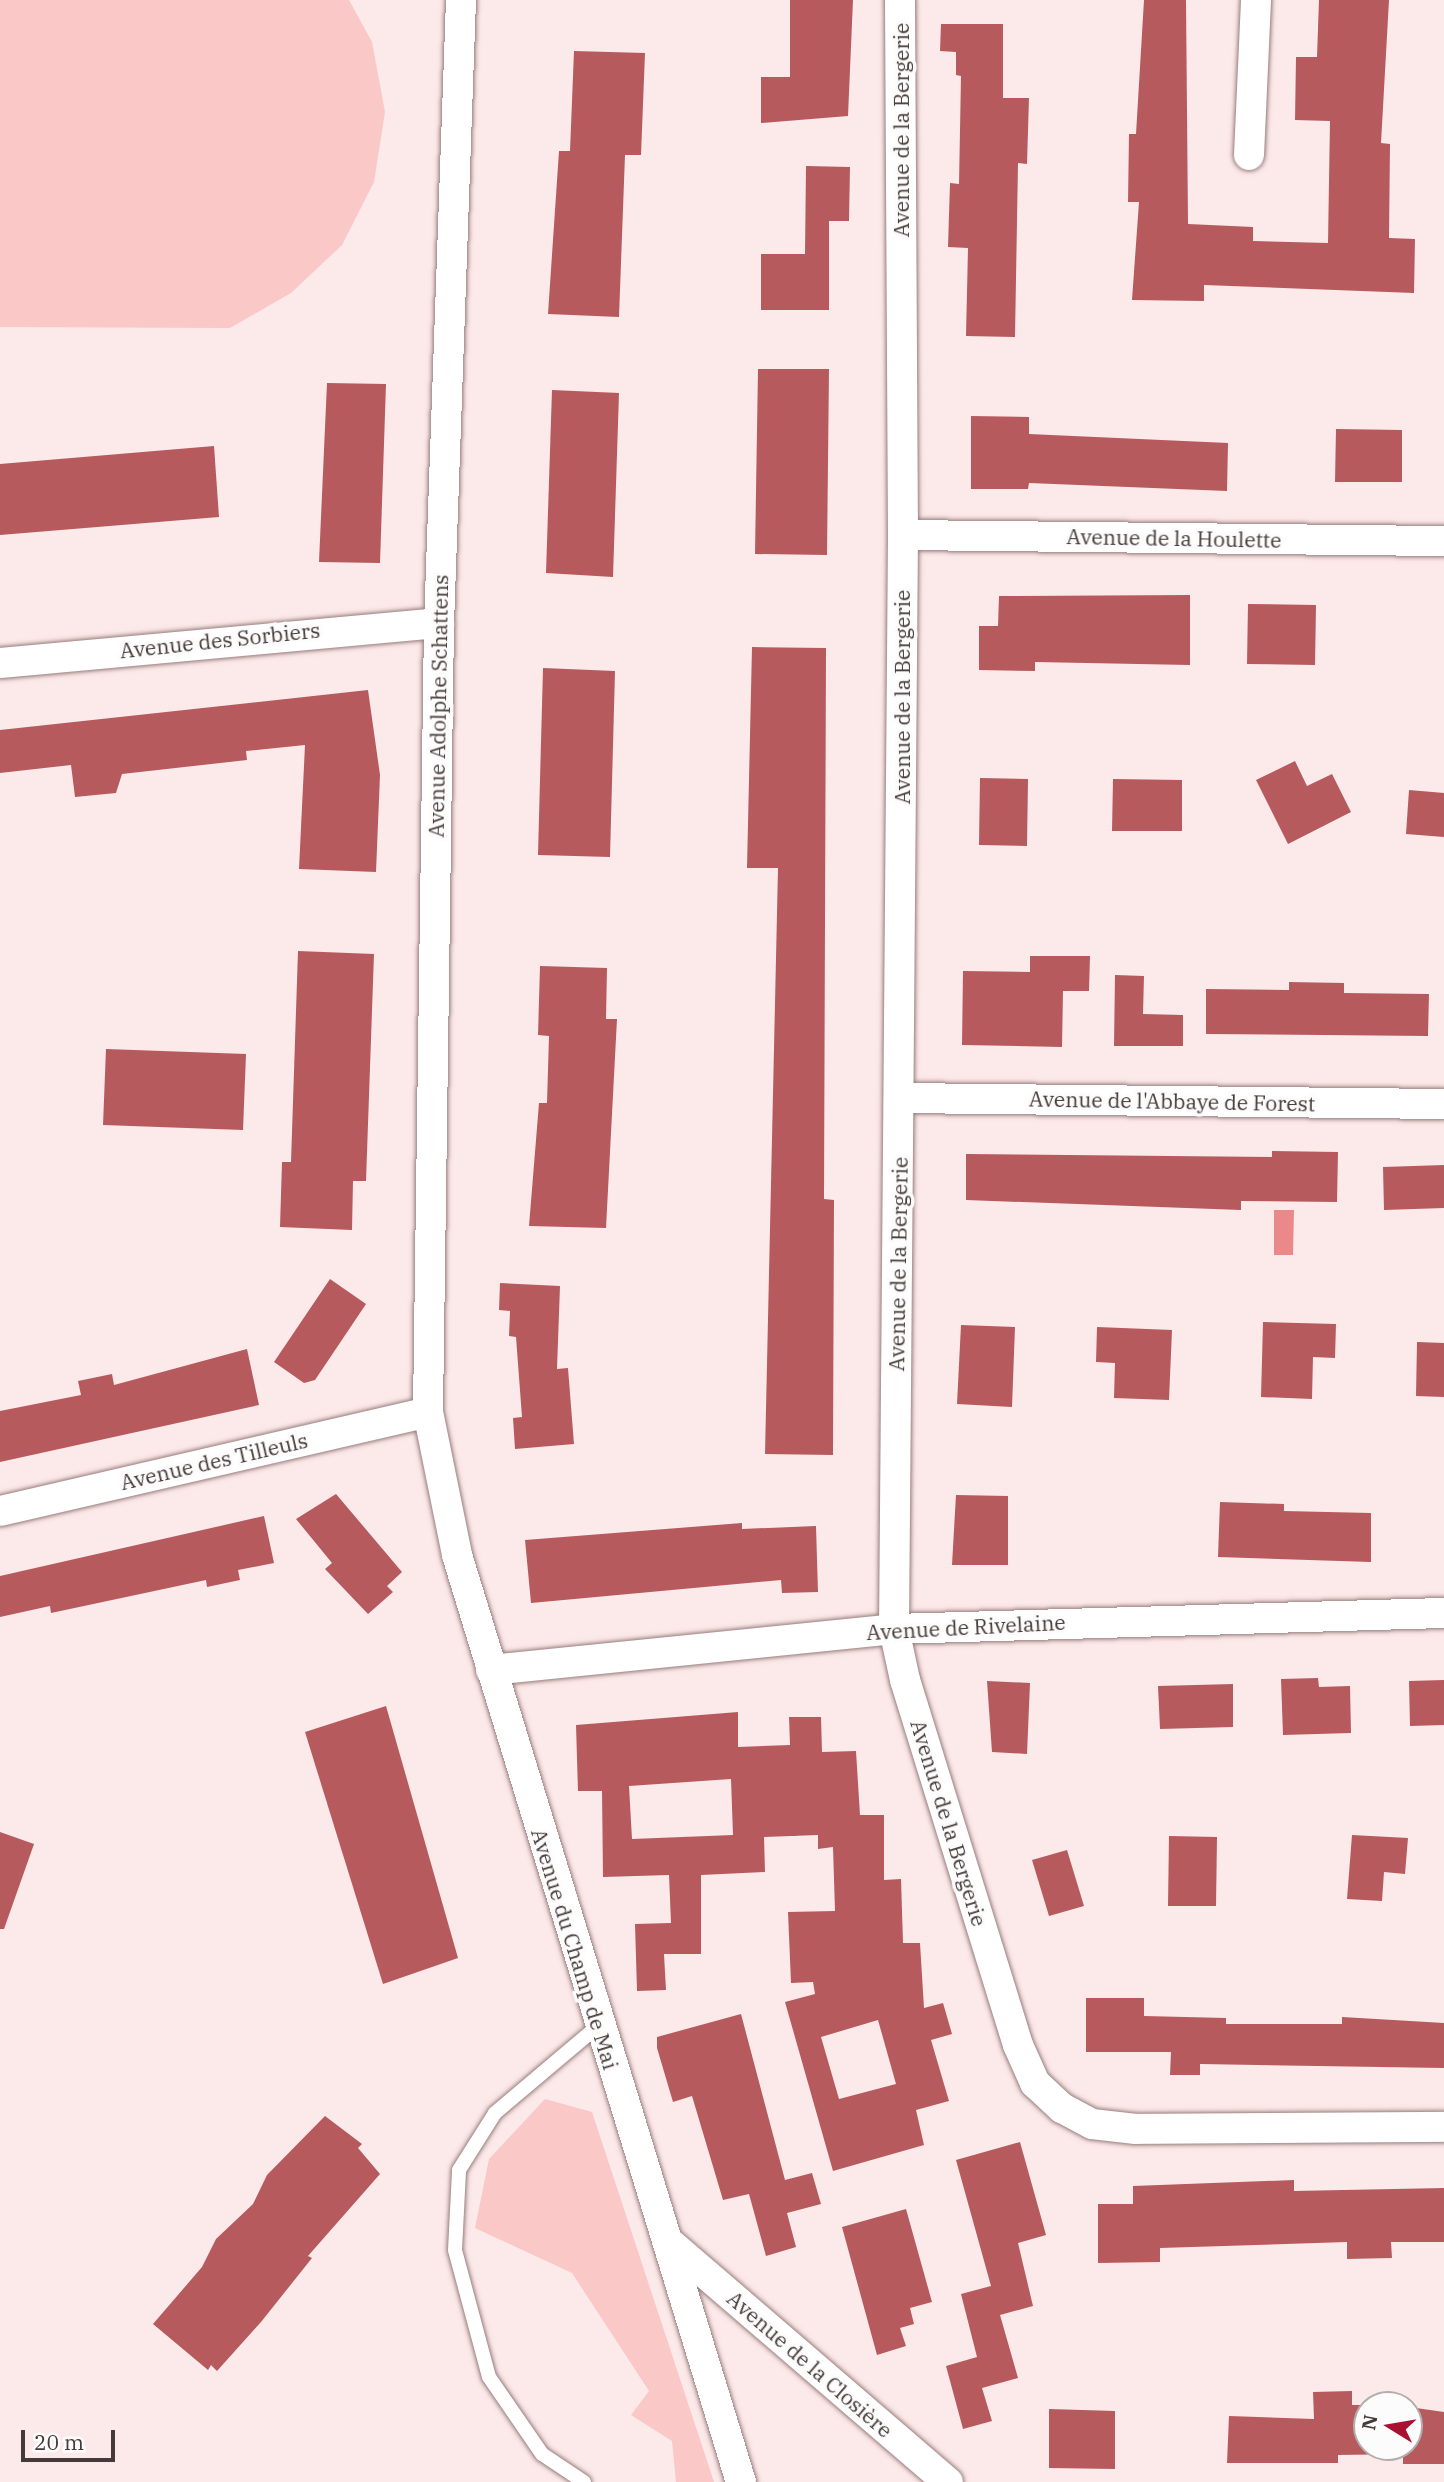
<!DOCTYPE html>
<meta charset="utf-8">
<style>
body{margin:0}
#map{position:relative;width:1444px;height:2482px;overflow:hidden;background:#fce9e9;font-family:"IBM Plex Serif",serif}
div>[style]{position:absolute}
.green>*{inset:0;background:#f9c8c7}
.water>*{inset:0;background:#eb888a}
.building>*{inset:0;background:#b75a5d}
.roads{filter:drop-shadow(0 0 2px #997d7d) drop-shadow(0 0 2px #997d7d)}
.service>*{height:14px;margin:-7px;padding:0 7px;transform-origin:7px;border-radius:7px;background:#fff}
.minor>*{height:30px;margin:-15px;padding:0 15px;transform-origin:15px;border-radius:15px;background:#fff}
span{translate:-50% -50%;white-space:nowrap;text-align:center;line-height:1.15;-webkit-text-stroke:7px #fcfcfc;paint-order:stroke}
.street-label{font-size:21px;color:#453939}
.north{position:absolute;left:1353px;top:2391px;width:70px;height:70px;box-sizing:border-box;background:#fcfcfc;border:2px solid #b3aeae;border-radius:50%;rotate:281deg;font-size:19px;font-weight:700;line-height:28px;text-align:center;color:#453939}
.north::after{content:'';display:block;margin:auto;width:24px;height:32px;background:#a8112f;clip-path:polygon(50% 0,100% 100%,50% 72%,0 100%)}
.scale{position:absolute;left:21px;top:2430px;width:94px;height:32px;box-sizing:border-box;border:4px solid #453939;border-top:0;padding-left:9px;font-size:21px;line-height:24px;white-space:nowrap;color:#453939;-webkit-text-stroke:5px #fcfcfc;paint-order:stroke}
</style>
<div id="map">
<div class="green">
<i style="clip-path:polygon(0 0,349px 0,372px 42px,385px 112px,374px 182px,342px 245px,291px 293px,230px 328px,0 327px)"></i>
<i style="clip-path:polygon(545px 2099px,592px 2112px,714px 2482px,676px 2482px,672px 2441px,631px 2415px,649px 2391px,572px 2273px,475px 2228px,489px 2159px)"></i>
</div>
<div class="water">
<i style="clip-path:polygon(1274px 1210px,1294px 1210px,1293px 1255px,1274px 1255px)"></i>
</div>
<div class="building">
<i style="clip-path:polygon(790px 0,853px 0,848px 116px,761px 123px,761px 77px,790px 77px)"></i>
<i style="clip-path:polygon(1144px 0,1186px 0,1188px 224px,1253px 227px,1253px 241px,1328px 243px,1330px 121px,1295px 120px,1296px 57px,1317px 57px,1319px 0,1389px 0,1381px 143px,1390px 144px,1389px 238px,1415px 239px,1414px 293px,1204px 285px,1204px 301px,1132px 300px,1139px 202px,1128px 202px,1129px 134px,1136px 134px)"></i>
<i style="clip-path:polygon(941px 24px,1003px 24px,1003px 98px,1029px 98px,1027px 164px,1018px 163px,1015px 337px,966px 336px,968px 248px,948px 247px,950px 183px,959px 184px,961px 76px,956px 75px,956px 52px,940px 51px)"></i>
<i style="clip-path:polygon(574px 51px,645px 53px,641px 155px,625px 155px,619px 317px,548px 314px,559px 151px,570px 151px)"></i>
<i style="clip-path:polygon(806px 166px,850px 167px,849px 221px,829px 221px,829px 310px,761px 310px,761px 254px,805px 254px)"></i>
<i style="clip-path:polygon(758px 369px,829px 369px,827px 555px,755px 554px)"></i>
<i style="clip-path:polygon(327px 383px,386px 384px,380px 563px,319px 562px)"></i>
<i style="clip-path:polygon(552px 390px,619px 393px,613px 577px,546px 573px)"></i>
<i style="clip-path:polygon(971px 416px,1029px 417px,1029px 434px,1228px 443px,1227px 491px,1029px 483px,1028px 489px,971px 489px)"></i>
<i style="clip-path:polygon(1336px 429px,1402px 430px,1402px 482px,1335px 482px)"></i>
<i style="clip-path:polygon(214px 446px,219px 517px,0 535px,0 464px)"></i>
<i style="clip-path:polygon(1190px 595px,1190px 665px,1035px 662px,1035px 671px,979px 670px,979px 626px,998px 626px,999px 596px)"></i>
<i style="clip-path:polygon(1248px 604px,1316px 605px,1315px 665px,1247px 664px)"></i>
<i style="clip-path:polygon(752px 647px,826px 648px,824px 1199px,834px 1200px,833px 1455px,765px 1454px,778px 868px,747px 868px)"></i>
<i style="clip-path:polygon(543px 668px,615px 671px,610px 857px,538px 855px)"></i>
<i style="clip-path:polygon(368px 690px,380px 775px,376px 872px,299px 869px,305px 745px,246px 751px,247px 760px,122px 774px,116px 793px,75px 797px,71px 765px,0 773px,0 730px)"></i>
<i style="clip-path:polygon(1295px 761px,1307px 786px,1332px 774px,1351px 812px,1288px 844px,1256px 780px)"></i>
<i style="clip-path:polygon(980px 778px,1028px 779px,1027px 846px,979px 845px)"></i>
<i style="clip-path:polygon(1113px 779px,1182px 780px,1182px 831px,1112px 831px)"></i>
<i style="clip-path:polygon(1409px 790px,1444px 793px,1444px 837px,1406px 834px)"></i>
<i style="clip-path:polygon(298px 951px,374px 954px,366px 1181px,353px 1181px,352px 1230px,280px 1227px,282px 1162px,291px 1162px)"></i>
<i style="clip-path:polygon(1030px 956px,1090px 956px,1089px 991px,1063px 991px,1062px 1047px,962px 1045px,963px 971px,1030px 972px)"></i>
<i style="clip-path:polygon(540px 966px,607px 968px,606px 1019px,617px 1019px,606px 1228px,529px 1226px,539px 1103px,547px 1103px,549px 1036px,538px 1035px)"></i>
<i style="clip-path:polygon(1115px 975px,1144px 976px,1143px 1014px,1183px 1015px,1183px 1046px,1114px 1046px)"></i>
<i style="clip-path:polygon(1289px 982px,1344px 983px,1344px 993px,1429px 994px,1428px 1036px,1206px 1034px,1206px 989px,1289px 990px)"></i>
<i style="clip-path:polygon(106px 1049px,246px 1054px,243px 1130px,103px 1125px)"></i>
<i style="clip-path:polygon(1272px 1151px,1338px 1152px,1337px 1202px,1241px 1201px,1241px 1210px,966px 1200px,966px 1154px,1272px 1157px)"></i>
<i style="clip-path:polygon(1444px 1165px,1444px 1208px,1384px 1210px,1383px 1167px)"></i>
<i style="clip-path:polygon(330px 1279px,366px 1304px,315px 1380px,304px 1383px,274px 1362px)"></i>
<i style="clip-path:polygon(500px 1283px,560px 1286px,557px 1369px,568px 1368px,574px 1444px,515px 1449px,513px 1418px,522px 1417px,516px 1337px,509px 1336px,510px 1311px,499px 1310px)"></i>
<i style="clip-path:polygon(1263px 1322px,1336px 1324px,1335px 1358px,1313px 1357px,1312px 1399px,1261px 1397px)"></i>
<i style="clip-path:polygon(961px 1325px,1015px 1327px,1012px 1407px,957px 1404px)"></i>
<i style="clip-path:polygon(1097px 1327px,1172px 1330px,1169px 1400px,1114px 1398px,1115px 1363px,1096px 1362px)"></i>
<i style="clip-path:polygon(1417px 1342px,1444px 1343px,1444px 1397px,1416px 1396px)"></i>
<i style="clip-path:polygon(247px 1349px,259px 1405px,0 1462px,0 1411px,81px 1395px,78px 1381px,112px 1374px,114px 1385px)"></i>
<i style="clip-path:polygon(336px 1494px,402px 1572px,387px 1586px,393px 1592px,368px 1614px,325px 1569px,332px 1563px,296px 1519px)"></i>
<i style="clip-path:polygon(956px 1495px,1008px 1496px,1008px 1565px,952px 1565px)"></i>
<i style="clip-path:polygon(1220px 1502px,1284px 1504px,1284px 1511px,1371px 1513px,1371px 1562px,1218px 1557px)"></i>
<i style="clip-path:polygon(264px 1516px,274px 1563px,238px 1570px,240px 1580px,207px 1587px,206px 1580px,51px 1613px,50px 1606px,0 1617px,0 1576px)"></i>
<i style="clip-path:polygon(742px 1523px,742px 1529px,816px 1526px,818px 1592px,782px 1593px,781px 1580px,531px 1603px,525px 1540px)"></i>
<i style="clip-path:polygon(1318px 1678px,1319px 1687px,1350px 1686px,1351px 1733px,1283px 1735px,1281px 1679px)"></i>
<i style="clip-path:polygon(1444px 1680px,1444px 1725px,1410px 1726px,1409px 1681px)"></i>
<i style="clip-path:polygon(987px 1681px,1030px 1683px,1027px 1754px,992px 1752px)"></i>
<i style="clip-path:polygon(1233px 1684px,1233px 1727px,1160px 1729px,1158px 1686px)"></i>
<i style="clip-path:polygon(386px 1706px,458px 1958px,383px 1984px,305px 1732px)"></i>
<i style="clip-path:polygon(evenodd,738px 1712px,738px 1747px,790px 1745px,789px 1717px,821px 1717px,822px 1752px,856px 1751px,860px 1815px,884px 1815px,884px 1880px,901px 1879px,903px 1943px,920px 1943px,924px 2008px,943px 2003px,952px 2034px,931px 2040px,949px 2101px,916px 2110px,924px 2145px,833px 2171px,785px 2002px,815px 1994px,813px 1982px,791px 1983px,788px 1912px,835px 1911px,833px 1847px,818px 1849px,818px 1835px,764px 1837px,765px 1872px,701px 1875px,701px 1954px,664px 1954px,666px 1990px,637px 1991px,635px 1924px,671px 1923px,669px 1875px,603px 1877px,602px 1791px,578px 1791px,576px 1725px,738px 1712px,731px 1779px,733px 1835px,632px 1839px,629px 1786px,731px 1779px,738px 1712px,878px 2020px,896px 2084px,839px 2099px,821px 2037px,878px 2020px)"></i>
<i style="clip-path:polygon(0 1832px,34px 1844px,4px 1929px,0 1929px)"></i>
<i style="clip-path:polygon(1352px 1835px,1408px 1838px,1405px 1874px,1384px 1872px,1382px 1901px,1347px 1899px)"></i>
<i style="clip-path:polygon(1169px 1836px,1217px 1837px,1216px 1906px,1168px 1906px)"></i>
<i style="clip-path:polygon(1067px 1850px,1084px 1906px,1049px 1916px,1032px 1860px)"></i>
<i style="clip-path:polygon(1086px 1998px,1144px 1998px,1144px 2016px,1226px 2018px,1226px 2024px,1342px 2024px,1342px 2017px,1444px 2023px,1444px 2068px,1200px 2064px,1200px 2075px,1170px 2075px,1171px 2052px,1086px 2052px)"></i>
<i style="clip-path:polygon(741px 2014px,785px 2180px,812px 2173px,821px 2204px,787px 2213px,796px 2247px,766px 2256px,749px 2194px,723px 2200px,692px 2096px,673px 2102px,657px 2048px,657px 2037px)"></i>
<i style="clip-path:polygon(325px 2116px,362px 2144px,358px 2148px,380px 2174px,308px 2256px,312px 2258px,261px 2322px,217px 2371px,211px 2365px,208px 2370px,153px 2324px,202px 2267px,216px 2239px,253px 2204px,267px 2175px)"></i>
<i style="clip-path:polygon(1020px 2142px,1046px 2235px,1018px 2243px,1033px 2306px,1000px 2315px,1018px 2378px,982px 2388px,992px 2421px,963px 2429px,946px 2366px,977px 2357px,961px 2294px,991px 2286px,956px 2160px)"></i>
<i style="clip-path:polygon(1294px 2180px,1294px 2191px,1444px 2188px,1444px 2242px,1391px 2242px,1392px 2258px,1347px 2259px,1347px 2242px,1160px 2248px,1160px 2262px,1098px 2263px,1098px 2204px,1133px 2204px,1133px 2186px)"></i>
<i style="clip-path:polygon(906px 2209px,932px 2302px,910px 2308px,914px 2324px,900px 2328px,906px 2346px,877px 2355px,842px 2227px)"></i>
<i style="clip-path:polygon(1352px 2391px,1352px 2405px,1372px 2405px,1367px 2405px,1367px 2447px,1409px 2447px,1409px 2407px,1444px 2412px,1444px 2464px,1403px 2464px,1403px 2454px,1338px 2455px,1338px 2463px,1227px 2463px,1229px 2416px,1314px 2419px,1313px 2392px)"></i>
<i style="clip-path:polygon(1049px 2409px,1115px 2411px,1115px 2469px,1049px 2468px)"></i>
</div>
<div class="roads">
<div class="service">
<i style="left:584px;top:2482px;width:50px;rotate:-146.3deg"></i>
<i style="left:542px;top:2454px;width:93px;rotate:-124.5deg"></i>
<i style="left:489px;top:2377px;width:131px;rotate:-105deg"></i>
<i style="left:455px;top:2250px;width:80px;rotate:-87.1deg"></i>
<i style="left:459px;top:2170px;width:67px;rotate:-57.7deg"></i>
<i style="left:495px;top:2113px;width:135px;rotate:-40.2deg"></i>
</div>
<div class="minor">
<i style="left:461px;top:0;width:623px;rotate:92.02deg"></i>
<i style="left:439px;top:623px;width:789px;rotate:90.8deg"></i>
<i style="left:428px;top:1412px;width:146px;rotate:78.5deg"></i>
<i style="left:457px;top:1555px;width:970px;rotate:72.97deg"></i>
<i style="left:900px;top:0;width:535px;rotate:89.68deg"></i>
<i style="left:903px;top:535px;width:1094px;rotate:90.47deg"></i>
<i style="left:894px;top:1629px;width:52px;rotate:77.8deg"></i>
<i style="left:905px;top:1680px;width:382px;rotate:72.8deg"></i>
<i style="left:1018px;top:2045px;width:42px;rotate:65.9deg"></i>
<i style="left:1035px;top:2083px;width:37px;rotate:43deg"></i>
<i style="left:1062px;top:2108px;width:34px;rotate:28deg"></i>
<i style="left:1092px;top:2124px;width:44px;rotate:6.5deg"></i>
<i style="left:1136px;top:2129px;width:308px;rotate:-0.4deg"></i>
<i style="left:1249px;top:155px;width:155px;rotate:-87.4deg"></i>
<i style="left:903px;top:535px;width:541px;rotate:0.64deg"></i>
<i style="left:0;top:663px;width:441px;rotate:-5.2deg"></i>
<i style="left:899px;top:1098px;width:545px;rotate:0.63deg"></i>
<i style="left:0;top:1511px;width:439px;rotate:-13deg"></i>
<i style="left:491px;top:1670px;width:405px;rotate:-5.8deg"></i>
<i style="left:894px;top:1629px;width:550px;rotate:-1.67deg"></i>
<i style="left:672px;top:2245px;width:364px;rotate:40.7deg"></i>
</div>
</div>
<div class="street-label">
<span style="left:901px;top:130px;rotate:-90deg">Avenue de la Bergerie</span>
<span style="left:1174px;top:538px;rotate:1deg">Avenue de la Houlette</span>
<span style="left:220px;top:640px;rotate:-6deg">Avenue des Sorbiers</span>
<span style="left:902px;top:697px;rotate:-90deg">Avenue de la Bergerie</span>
<span style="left:438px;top:706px;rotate:-89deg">Avenue Adolphe Schattens</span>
<span style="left:1172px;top:1101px;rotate:1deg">Avenue de l'Abbaye de Forest</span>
<span style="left:898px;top:1264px;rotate:-89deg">Avenue de la Bergerie</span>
<span style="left:214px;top:1461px;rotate:-13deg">Avenue des Tilleuls</span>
<span style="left:966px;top:1627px;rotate:-3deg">Avenue de Rivelaine</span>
<span style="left:949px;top:1823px;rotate:73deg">Avenue de la Bergerie</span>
<span style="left:575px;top:1949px;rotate:73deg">Avenue du Champ de Mai</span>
<span style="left:810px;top:2364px;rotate:41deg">Avenue de la Closière</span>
</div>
<div class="north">N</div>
<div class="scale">20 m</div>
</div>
